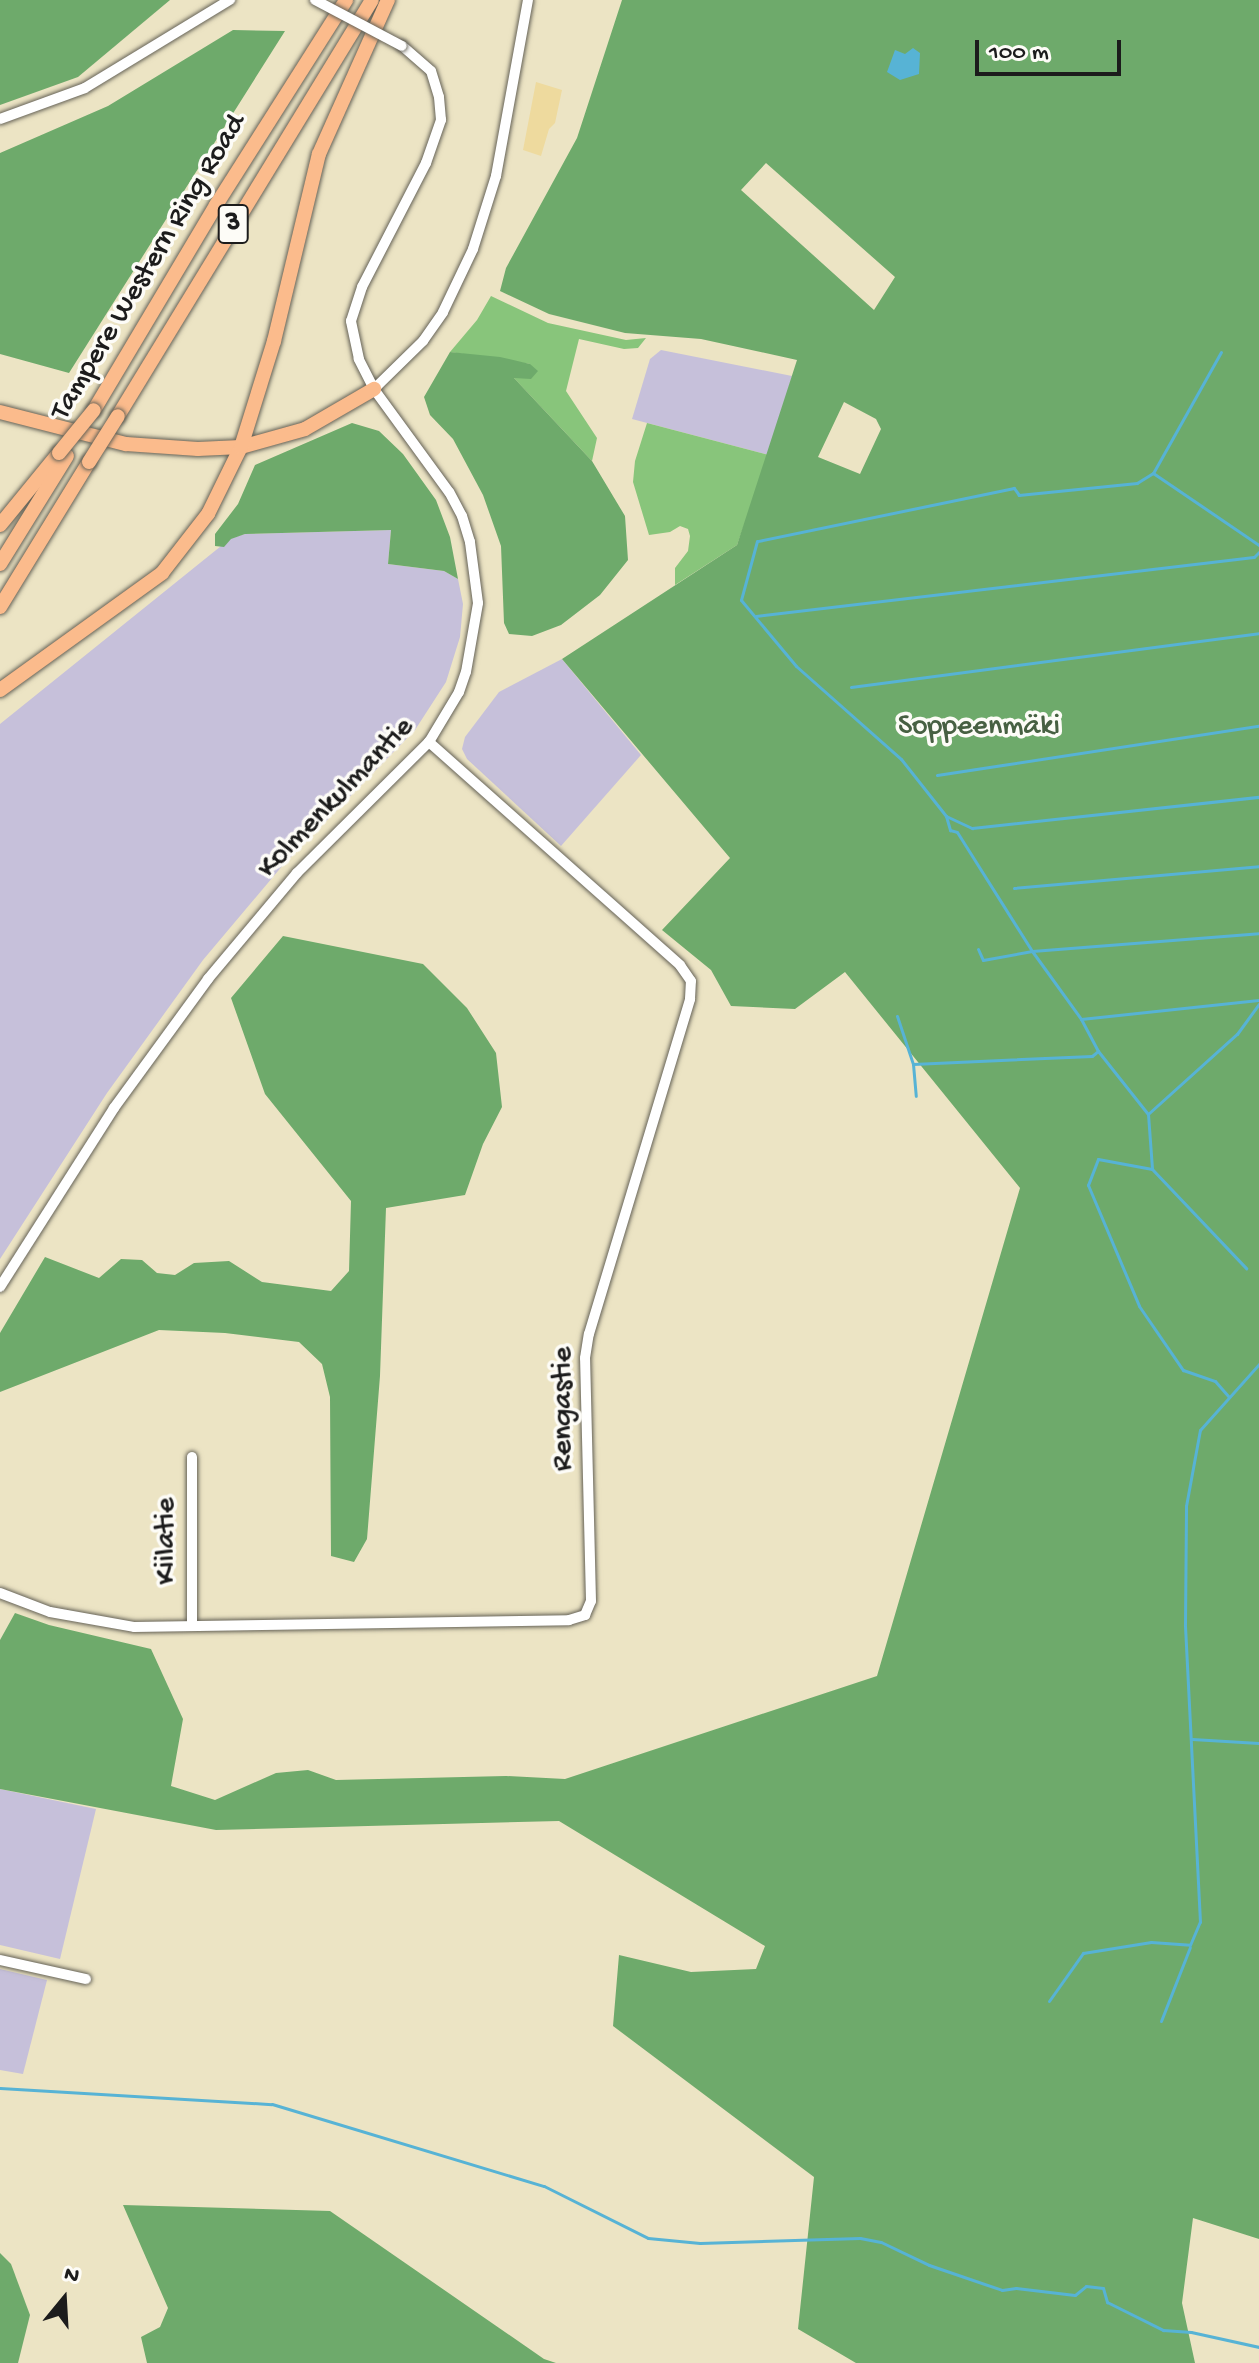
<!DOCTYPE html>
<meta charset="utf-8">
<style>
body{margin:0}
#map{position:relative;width:1259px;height:2363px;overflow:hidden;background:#ece4c4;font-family:"Gochi Hand",sans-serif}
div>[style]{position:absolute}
.industrial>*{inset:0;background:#c6c0da}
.green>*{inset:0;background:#88c57b}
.forest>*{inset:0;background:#6eaa6b}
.sand>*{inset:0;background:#eeda9e}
.water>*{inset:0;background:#57b3d5}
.stream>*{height:3px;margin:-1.5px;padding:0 1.5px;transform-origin:1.5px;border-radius:1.5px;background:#57b3d5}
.roads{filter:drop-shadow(0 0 2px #656257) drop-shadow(0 0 2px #656257)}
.minor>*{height:10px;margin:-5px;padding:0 5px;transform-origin:5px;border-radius:5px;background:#fff}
.highway>*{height:14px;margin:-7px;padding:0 7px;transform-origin:7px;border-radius:7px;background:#fbbb8c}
.bridges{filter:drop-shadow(0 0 2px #656257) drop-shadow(0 0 2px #656257)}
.minor-bridge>*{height:10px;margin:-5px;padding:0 5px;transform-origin:5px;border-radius:5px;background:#fff}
.highway-bridge>*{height:14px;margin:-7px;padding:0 7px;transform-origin:7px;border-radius:7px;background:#fbbb8c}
span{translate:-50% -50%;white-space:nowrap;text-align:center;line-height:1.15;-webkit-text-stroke:7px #fdfcf7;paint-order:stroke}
.shield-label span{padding:2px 6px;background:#fdfcf7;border:2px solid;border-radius:6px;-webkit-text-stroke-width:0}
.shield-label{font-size:28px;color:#1c1c1c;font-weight:700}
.street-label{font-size:30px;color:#1c1c1c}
.park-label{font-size:30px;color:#476042}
.north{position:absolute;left:24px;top:2259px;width:80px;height:80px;-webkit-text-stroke:6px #fdfcf7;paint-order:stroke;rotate:18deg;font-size:22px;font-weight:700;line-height:32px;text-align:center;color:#1c1c1c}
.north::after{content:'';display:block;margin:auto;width:28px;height:36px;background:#1c1c1c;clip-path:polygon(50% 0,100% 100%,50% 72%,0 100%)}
.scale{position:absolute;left:975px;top:40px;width:146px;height:36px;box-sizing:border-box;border:4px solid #1c1c1c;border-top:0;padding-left:10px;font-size:24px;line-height:28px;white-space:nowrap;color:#1c1c1c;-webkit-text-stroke:6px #fdfcf7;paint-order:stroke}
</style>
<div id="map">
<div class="industrial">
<i style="clip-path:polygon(661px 350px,792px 376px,769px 455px,632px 419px,650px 359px)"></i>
<i style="clip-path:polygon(391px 530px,388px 564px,444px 571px,458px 579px,463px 604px,460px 637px,446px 682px,415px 730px,283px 865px,203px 960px,107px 1093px,0 1259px,0 724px,231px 538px,245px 534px)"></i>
<i style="clip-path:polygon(562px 659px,641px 755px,561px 846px,467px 759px,462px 749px,465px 737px,499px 692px)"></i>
<i style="clip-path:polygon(0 1789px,96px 1809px,60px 1959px,0 1945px)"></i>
<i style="clip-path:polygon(0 1969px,47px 1980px,23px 2074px,0 2070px)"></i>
</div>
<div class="green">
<i style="clip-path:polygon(491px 296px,548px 323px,626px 340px,646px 338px,638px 348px,624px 349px,579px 339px,566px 391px,597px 438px,592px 461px,513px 377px,530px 364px,450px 352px,477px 320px)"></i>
<i style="clip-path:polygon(647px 423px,769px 455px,737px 545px,675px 585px,675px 568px,688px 551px,690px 536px,688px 529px,680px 526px,670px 532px,649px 535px,633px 482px,635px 461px)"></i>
</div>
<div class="forest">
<i style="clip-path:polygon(0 0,170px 0,78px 77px,0 105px)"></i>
<i style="clip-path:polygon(evenodd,622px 0,1259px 0,1259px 2239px,1193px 2218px,1182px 2303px,1195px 2363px,856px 2363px,798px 2329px,814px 2177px,613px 2026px,619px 1955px,691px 1972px,756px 1969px,765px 1946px,559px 1821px,216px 1830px,0 1789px,0 1640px,15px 1613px,49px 1625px,151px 1649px,183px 1719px,171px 1786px,215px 1800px,276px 1773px,308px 1770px,336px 1780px,506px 1776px,565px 1779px,877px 1676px,1020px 1188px,845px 972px,795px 1009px,731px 1006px,711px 970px,662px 930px,730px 858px,562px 659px,737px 545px,797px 360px,701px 339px,625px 333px,549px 314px,500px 291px,506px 268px,577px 138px,622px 0,766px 163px,895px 277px,874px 310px,741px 190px,766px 163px,622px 0,844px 402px,876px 419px,881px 429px,860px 474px,818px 457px,844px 402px)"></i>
<i style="clip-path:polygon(233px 30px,285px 31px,69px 373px,0 354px,0 153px,108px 106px)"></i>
<i style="clip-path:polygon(450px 352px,500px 357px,530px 364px,538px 371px,531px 379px,514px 378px,592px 461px,625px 516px,628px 560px,600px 595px,561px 625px,532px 636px,509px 634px,504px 623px,501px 546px,483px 495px,453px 439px,430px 415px,424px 397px)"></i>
<i style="clip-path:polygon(352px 423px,379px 431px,403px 454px,436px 500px,450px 537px,458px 579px,444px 571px,388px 564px,391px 530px,245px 534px,231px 539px,224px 547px,215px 546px,215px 534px,238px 504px,255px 465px)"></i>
<i style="clip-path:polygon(283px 936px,423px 964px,467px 1008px,496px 1053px,502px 1107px,483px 1144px,465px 1195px,386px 1208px,380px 1376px,367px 1539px,354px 1562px,331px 1556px,330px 1397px,322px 1364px,299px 1342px,225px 1333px,159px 1330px,0 1392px,0 1333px,45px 1257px,99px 1278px,121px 1259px,142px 1260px,157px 1273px,175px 1275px,194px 1263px,229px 1261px,262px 1282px,331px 1291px,349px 1271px,351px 1201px,265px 1094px,231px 998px)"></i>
<i style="clip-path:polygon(123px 2205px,330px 2211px,544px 2359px,556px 2363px,147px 2363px,141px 2337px,160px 2327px,168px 2308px)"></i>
<i style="clip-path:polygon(0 2253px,11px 2264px,30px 2315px,18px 2363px,0 2363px)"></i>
</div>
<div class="sand">
<i style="clip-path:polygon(536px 82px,562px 90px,555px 123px,549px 129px,541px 156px,523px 150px)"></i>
</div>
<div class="water">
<i style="clip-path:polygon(913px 48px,920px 53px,919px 74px,900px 80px,887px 72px,895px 50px,905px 54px)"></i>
</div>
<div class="stream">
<i style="left:1221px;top:352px;width:139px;rotate:119.3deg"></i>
<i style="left:1153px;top:473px;width:19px;rotate:148deg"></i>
<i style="left:1137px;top:483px;width:119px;rotate:174.2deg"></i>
<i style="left:1019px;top:495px;width:9px;rotate:-126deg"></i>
<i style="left:1014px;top:488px;width:262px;rotate:168.3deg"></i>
<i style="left:757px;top:541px;width:61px;rotate:105.2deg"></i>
<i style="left:741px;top:600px;width:86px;rotate:50.2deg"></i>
<i style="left:796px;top:666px;width:140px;rotate:41.5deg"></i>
<i style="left:901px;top:759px;width:73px;rotate:51.7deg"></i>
<i style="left:946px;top:816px;width:15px;rotate:74deg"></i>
<i style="left:950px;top:830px;width:7px;rotate:16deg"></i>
<i style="left:957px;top:832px;width:141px;rotate:57.8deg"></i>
<i style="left:1032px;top:951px;width:84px;rotate:54.2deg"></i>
<i style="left:1081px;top:1019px;width:36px;rotate:62deg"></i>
<i style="left:1098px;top:1051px;width:80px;rotate:51.6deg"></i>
<i style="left:1148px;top:1114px;width:55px;rotate:85.8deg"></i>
<i style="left:1152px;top:1169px;width:137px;rotate:46.5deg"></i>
<i style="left:1153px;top:473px;width:128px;rotate:34.2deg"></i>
<i style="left:756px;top:616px;width:501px;rotate:-6.76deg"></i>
<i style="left:1254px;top:557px;width:7px;rotate:-45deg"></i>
<i style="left:851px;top:687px;width:412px;rotate:-7.5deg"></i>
<i style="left:937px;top:775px;width:326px;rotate:-8.7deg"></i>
<i style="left:946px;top:816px;width:29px;rotate:25deg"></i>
<i style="left:972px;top:828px;width:289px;rotate:-6.2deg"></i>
<i style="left:1014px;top:888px;width:246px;rotate:-5.1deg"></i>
<i style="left:978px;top:949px;width:12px;rotate:66deg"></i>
<i style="left:983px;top:960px;width:50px;rotate:-10.4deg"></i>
<i style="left:1032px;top:951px;width:228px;rotate:-4.5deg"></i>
<i style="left:897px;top:1016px;width:51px;rotate:71.6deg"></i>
<i style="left:913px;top:1064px;width:32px;rotate:85deg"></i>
<i style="left:1081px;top:1019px;width:179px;rotate:-6.1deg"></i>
<i style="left:913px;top:1064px;width:179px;rotate:-2.6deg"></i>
<i style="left:1092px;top:1056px;width:8px;rotate:-40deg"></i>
<i style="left:1148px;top:1114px;width:120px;rotate:-42deg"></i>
<i style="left:1237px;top:1034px;width:37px;rotate:-54deg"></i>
<i style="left:1152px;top:1169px;width:55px;rotate:-169.5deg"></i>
<i style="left:1098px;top:1159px;width:28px;rotate:111deg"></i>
<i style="left:1088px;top:1185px;width:131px;rotate:67.1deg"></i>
<i style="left:1139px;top:1306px;width:78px;rotate:55.5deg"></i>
<i style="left:1183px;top:1370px;width:34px;rotate:19deg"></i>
<i style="left:1215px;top:1381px;width:21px;rotate:49deg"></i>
<i style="left:1192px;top:1739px;width:67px;rotate:3.4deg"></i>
<i style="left:1049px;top:2001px;width:59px;rotate:-54.7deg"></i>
<i style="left:1083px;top:1953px;width:69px;rotate:-9.2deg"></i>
<i style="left:1151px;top:1942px;width:39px;rotate:4deg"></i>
<i style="left:1190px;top:1945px;width:25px;rotate:-67deg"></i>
<i style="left:1200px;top:1922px;width:298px;rotate:-92.9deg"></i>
<i style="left:1185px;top:1624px;width:118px;rotate:-89.5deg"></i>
<i style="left:1186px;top:1506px;width:77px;rotate:-79.6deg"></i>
<i style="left:1200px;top:1430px;width:89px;rotate:-48.2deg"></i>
<i style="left:1161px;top:2021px;width:79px;rotate:-68.6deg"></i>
<i style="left:0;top:2088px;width:272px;rotate:3.4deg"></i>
<i style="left:272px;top:2104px;width:284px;rotate:16.8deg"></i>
<i style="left:544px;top:2186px;width:116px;rotate:26.6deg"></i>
<i style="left:648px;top:2238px;width:52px;rotate:5.5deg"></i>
<i style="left:700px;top:2243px;width:160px;rotate:-1.8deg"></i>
<i style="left:860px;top:2238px;width:21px;rotate:11deg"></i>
<i style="left:881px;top:2242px;width:53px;rotate:25.6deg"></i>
<i style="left:929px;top:2265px;width:77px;rotate:18.9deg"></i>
<i style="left:1002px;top:2290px;width:14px;rotate:-8deg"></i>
<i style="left:1016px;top:2288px;width:59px;rotate:6.8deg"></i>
<i style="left:1075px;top:2295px;width:14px;rotate:-39deg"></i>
<i style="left:1086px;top:2286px;width:17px;rotate:7deg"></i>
<i style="left:1103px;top:2288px;width:15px;rotate:74deg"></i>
<i style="left:1107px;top:2302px;width:63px;rotate:26.6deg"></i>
<i style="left:1163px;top:2330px;width:28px;rotate:4deg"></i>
<i style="left:1191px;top:2332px;width:70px;rotate:12.4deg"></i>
</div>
<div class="roads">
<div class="minor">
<i style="left:0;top:119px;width:90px;rotate:-20deg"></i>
<i style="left:85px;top:88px;width:170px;rotate:-31.3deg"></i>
<i style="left:374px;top:389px;width:69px;rotate:-44.4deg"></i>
<i style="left:423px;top:341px;width:35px;rotate:-55deg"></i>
<i style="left:443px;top:312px;width:70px;rotate:-64.5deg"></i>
<i style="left:473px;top:249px;width:77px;rotate:-72.5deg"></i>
<i style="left:496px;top:176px;width:179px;rotate:-79.7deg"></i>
<i style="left:0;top:1287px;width:212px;rotate:-57.5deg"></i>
<i style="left:114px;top:1108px;width:160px;rotate:-53.9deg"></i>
<i style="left:208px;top:979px;width:138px;rotate:-50deg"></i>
<i style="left:297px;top:873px;width:186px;rotate:-44.8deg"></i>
<i style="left:429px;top:742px;width:58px;rotate:-59deg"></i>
<i style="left:459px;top:692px;width:21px;rotate:-71deg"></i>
<i style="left:466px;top:672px;width:70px;rotate:-80.1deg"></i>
<i style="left:478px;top:603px;width:62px;rotate:-97.5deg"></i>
<i style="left:470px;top:542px;width:27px;rotate:-107deg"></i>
<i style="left:462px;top:516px;width:27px;rotate:-118deg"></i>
<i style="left:449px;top:492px;width:127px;rotate:-126.1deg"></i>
<i style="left:374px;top:389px;width:34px;rotate:-117deg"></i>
<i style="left:359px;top:359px;width:39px;rotate:-102deg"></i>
<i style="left:351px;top:321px;width:36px;rotate:-72deg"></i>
<i style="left:362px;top:287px;width:140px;rotate:-62.7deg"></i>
<i style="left:426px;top:163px;width:46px;rotate:-70.8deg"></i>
<i style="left:441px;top:120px;width:23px;rotate:-95deg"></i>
<i style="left:439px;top:97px;width:27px;rotate:-107deg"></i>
<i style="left:431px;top:71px;width:38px;rotate:-139deg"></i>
<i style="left:0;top:1593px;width:53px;rotate:20.8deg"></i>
<i style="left:50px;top:1612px;width:85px;rotate:10.1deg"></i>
<i style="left:134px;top:1627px;width:435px;rotate:-0.9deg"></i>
<i style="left:569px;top:1620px;width:17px;rotate:-17deg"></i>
<i style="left:585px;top:1615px;width:15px;rotate:-67deg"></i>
<i style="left:591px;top:1601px;width:243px;rotate:-91.4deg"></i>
<i style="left:585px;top:1358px;width:24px;rotate:-81deg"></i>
<i style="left:589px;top:1334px;width:350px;rotate:-73.2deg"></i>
<i style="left:690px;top:999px;width:18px;rotate:-87deg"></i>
<i style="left:691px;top:981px;width:19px;rotate:-125deg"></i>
<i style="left:680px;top:965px;width:336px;rotate:-138.4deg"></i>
<i style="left:192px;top:1626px;width:169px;rotate:-90deg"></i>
<i style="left:0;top:1960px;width:88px;rotate:12.5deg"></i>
</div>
<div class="highway">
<i style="left:94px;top:410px;width:239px;rotate:-59.2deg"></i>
<i style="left:216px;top:205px;width:243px;rotate:-57.6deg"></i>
<i style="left:0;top:412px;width:130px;rotate:14.3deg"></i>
<i style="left:126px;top:444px;width:72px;rotate:4deg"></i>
<i style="left:198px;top:449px;width:43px;rotate:-2.7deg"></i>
<i style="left:241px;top:447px;width:66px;rotate:-15.7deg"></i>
<i style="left:305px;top:429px;width:80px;rotate:-30.1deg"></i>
<i style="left:118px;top:416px;width:487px;rotate:-58.6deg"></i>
<i style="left:0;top:525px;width:93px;rotate:-50.7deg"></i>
<i style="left:0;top:564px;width:127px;rotate:-58.2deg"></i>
<i style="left:0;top:607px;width:170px;rotate:-58.5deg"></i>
<i style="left:0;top:690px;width:200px;rotate:-35.8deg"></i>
<i style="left:162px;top:573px;width:75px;rotate:-52.1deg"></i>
<i style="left:208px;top:514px;width:75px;rotate:-63.8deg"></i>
<i style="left:241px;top:447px;width:111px;rotate:-72.7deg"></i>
<i style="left:274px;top:341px;width:192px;rotate:-76.5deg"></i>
<i style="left:319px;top:154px;width:169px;rotate:-65.9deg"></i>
</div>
</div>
<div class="bridges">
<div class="minor-bridge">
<i style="left:315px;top:0;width:98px;rotate:27.9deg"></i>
</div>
<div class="highway-bridge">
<i style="left:59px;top:453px;width:55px;rotate:-50.9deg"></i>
<i style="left:89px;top:462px;width:54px;rotate:-57.8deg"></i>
</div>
</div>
<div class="shield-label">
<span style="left:233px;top:224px">3</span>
</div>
<div class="street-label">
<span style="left:150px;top:268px;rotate:-59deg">Tampere Western Ring Road</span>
<span style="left:337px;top:799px;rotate:-46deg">Kolmenkulmantie</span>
<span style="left:565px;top:1409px;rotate:-90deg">Rengastie</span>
<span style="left:168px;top:1541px;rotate:-90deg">Kiilatie</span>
</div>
<div class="park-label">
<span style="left:979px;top:728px">Soppeenmäki</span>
</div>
<div class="north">N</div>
<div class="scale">100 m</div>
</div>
